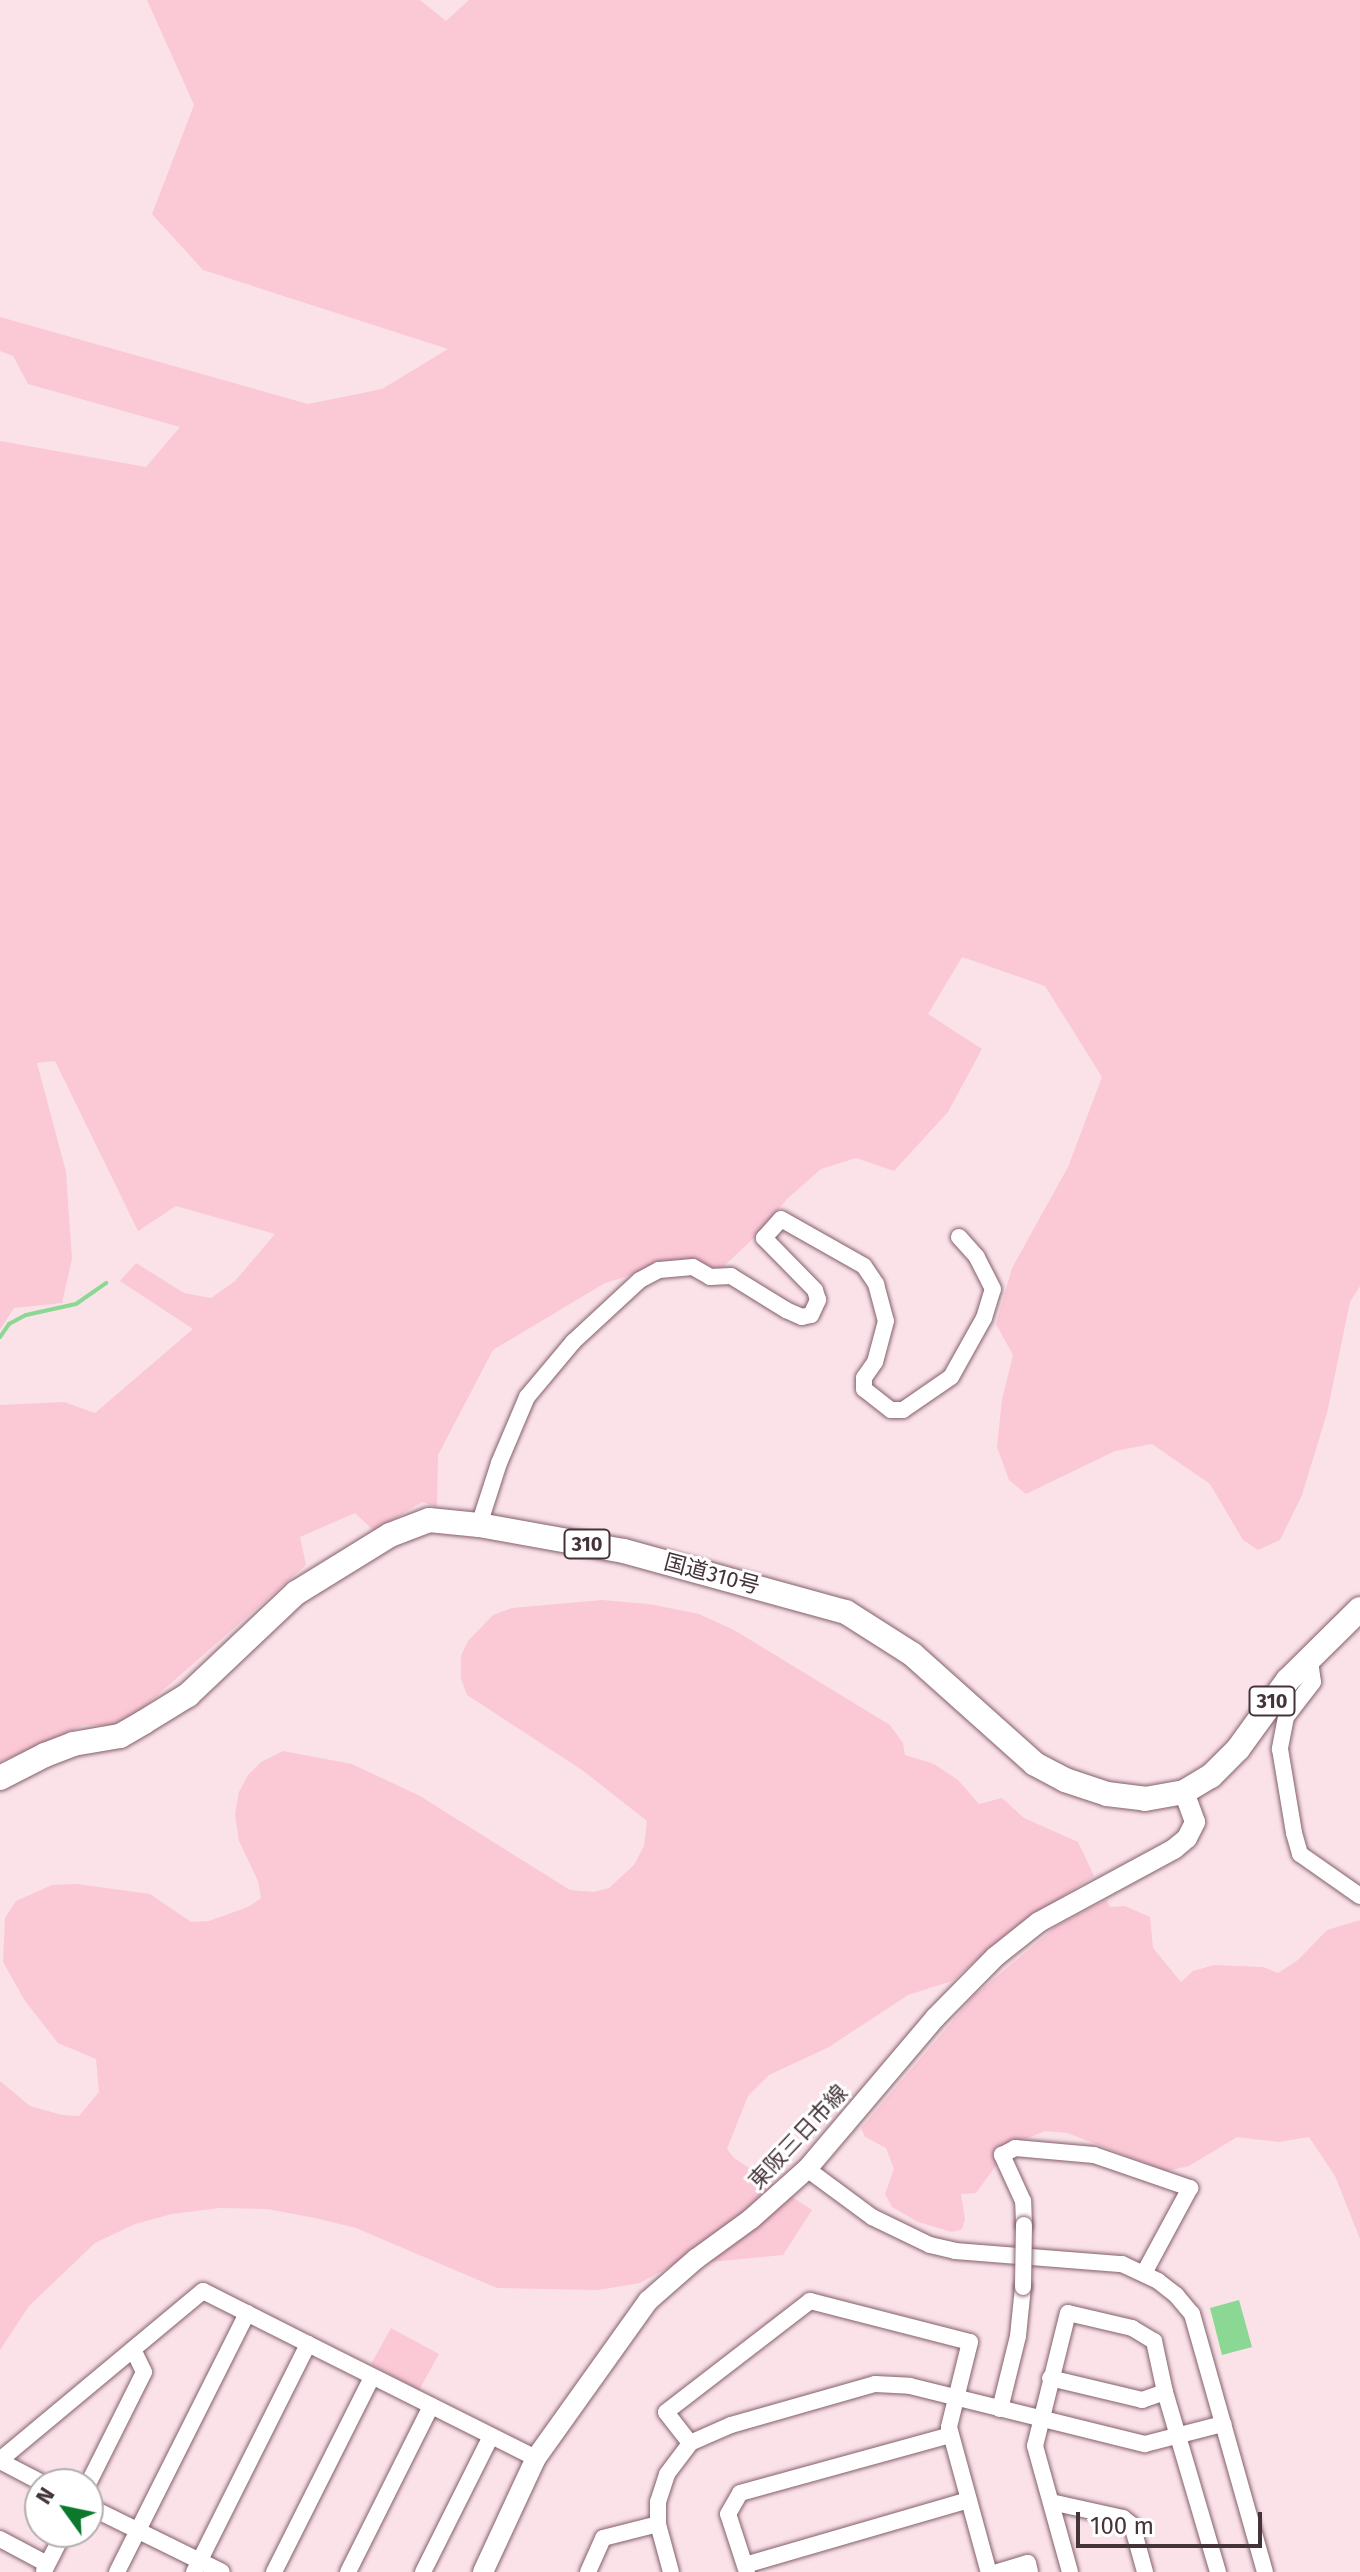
<!DOCTYPE html>
<meta charset="utf-8">
<style>
body{margin:0}
#map{position:relative;width:1360px;height:2572px;overflow:hidden;background:#fbe2e9;font-family:"Fira Sans","Noto Sans JP",sans-serif}
div>[style]{position:absolute}
.green>*{inset:0;background:#fbc8d6}
.water>*{inset:0;background:#8ad893}
.stream>*{height:4px;margin:-2px;padding:0 2px;transform-origin:2px;border-radius:2px;background:#8ad893}
.roads{filter:drop-shadow(0 0 2px #83606b) drop-shadow(0 0 2px #83606b)}
.minor>*{height:16px;margin:-8px;padding:0 8px;transform-origin:8px;border-radius:8px;background:#fff}
.major>*{height:20px;margin:-10px;padding:0 10px;transform-origin:10px;border-radius:10px;background:#fff}
.highway>*{height:24px;margin:-12px;padding:0 12px;transform-origin:12px;border-radius:12px;background:#fff}
.bridges{filter:drop-shadow(0 0 2px #83606b) drop-shadow(0 0 2px #83606b)}
.minor-bridge>*{height:16px;margin:-8px;padding:0 8px;transform-origin:8px;border-radius:8px;background:#fff}
span{translate:-50% -50%;white-space:nowrap;text-align:center;line-height:1.15;-webkit-text-stroke:6px #fff;paint-order:stroke}
.shield-label span{padding:2px 6px;background:#fff;border:2px solid;border-radius:6px;-webkit-text-stroke-width:0}
.shield-label{font-size:20px;color:#443439;font-weight:700}
.street-label{font-size:22px;color:#443439}
.north{position:absolute;left:24px;top:2468px;width:80px;height:80px;box-sizing:border-box;background:#fff;border:2px solid #b4aeb0;border-radius:50%;rotate:303deg;font-size:22px;font-weight:700;line-height:32px;text-align:center;color:#443439}
.north::after{content:'';display:block;margin:auto;width:28px;height:36px;background:#0c782b;clip-path:polygon(50% 0,100% 100%,50% 72%,0 100%)}
.scale{position:absolute;left:1076px;top:2512px;width:186px;height:36px;box-sizing:border-box;border:4px solid #443439;border-top:0;padding-left:10px;font-size:24px;line-height:28px;white-space:nowrap;color:#443439;-webkit-text-stroke:6px #fff;paint-order:stroke}
</style>
<div id="map">
<div class="green">
<i style="clip-path:polygon(147px 0,420px 0,446px 21px,469px 0,1360px 0,1360px 1286px,1350px 1302px,1327px 1413px,1302px 1495px,1280px 1540px,1258px 1550px,1243px 1540px,1210px 1484px,1152px 1444px,1115px 1451px,1026px 1494px,1009px 1480px,997px 1447px,1002px 1399px,1013px 1355px,996px 1324px,1012px 1268px,1068px 1167px,1102px 1077px,1045px 986px,962px 957px,928px 1014px,982px 1049px,948px 1112px,894px 1171px,856px 1158px,821px 1169px,787px 1199px,759px 1233px,721px 1269px,680px 1260px,605px 1283px,493px 1350px,438px 1455px,437px 1507px,422px 1502px,374px 1531px,355px 1513px,300px 1537px,306px 1565px,122px 1726px,84px 1725px,0 1762px,0 1405px,64px 1402px,95px 1413px,193px 1329px,120px 1281px,136px 1263px,184px 1293px,211px 1298px,235px 1281px,275px 1234px,176px 1206px,138px 1231px,55px 1061px,37px 1063px,66px 1172px,72px 1259px,62px 1303px,14px 1308px,0 1330px,0 441px,146px 467px,180px 427px,28px 384px,13px 356px,0 351px,0 317px,308px 404px,382px 389px,448px 349px,203px 270px,152px 214px,194px 105px)"></i>
<i style="clip-path:polygon(602px 1600px,649px 1604px,699px 1614px,734px 1630px,890px 1725px,903px 1743px,905px 1755px,934px 1764px,958px 1780px,979px 1804px,1002px 1798px,1024px 1818px,1078px 1842px,1094px 1876px,1018px 1925px,952px 1981px,908px 1995px,829px 2047px,769px 2075px,748px 2096px,727px 2149px,734px 2158px,812px 2210px,783px 2255px,671px 2266px,640px 2283px,598px 2290px,497px 2288px,356px 2228px,315px 2218px,267px 2209px,220px 2208px,172px 2214px,135px 2224px,95px 2243px,29px 2306px,0 2350px,0 2081px,30px 2106px,62px 2115px,79px 2116px,99px 2092px,96px 2059px,58px 2043px,25px 2001px,3px 1962px,5px 1918px,16px 1901px,52px 1885px,77px 1884px,150px 1894px,191px 1922px,209px 1921px,248px 1907px,261px 1898px,258px 1881px,239px 1841px,235px 1814px,239px 1792px,248px 1775px,261px 1762px,283px 1751px,352px 1764px,420px 1796px,570px 1890px,594px 1892px,609px 1888px,634px 1865px,644px 1846px,647px 1821px,582px 1770px,467px 1695px,461px 1679px,461px 1656px,468px 1641px,493px 1615px,512px 1608px)"></i>
<i style="clip-path:polygon(1106px 1900px,1110px 1907px,1125px 1906px,1150px 1917px,1153px 1948px,1181px 1982px,1193px 1971px,1214px 1965px,1263px 1967px,1278px 1973px,1298px 1960px,1327px 1930px,1360px 1920px,1360px 2239px,1335px 2176px,1309px 2137px,1279px 2142px,1237px 2137px,1189px 2166px,1167px 2171px,1067px 2133px,1045px 2131px,1011px 2145px,976px 2193px,961px 2194px,965px 2219px,962px 2229px,952px 2232px,918px 2222px,892px 2207px,885px 2194px,894px 2169px,886px 2148px,865px 2137px,861px 2128px,974px 1996px,1055px 1927px)"></i>
<i style="clip-path:polygon(391px 2328px,439px 2354px,419px 2390px,371px 2364px)"></i>
</div>
<div class="water">
<i style="clip-path:polygon(1239px 2300px,1252px 2347px,1222px 2355px,1210px 2308px)"></i>
</div>
<div class="stream">
<i style="left:0;top:1337px;width:16px;rotate:-55deg"></i>
<i style="left:9px;top:1324px;width:19px;rotate:-28deg"></i>
<i style="left:26px;top:1315px;width:51px;rotate:-12.4deg"></i>
<i style="left:76px;top:1304px;width:37px;rotate:-35deg"></i>
</div>
<div class="roads">
<div class="minor">
<i style="left:479px;top:1525px;width:65px;rotate:-72.1deg"></i>
<i style="left:499px;top:1463px;width:72px;rotate:-67deg"></i>
<i style="left:527px;top:1397px;width:72px;rotate:-50.1deg"></i>
<i style="left:573px;top:1342px;width:91px;rotate:-42.8deg"></i>
<i style="left:640px;top:1280px;width:21px;rotate:-28deg"></i>
<i style="left:659px;top:1270px;width:34px;rotate:-5deg"></i>
<i style="left:693px;top:1267px;width:20px;rotate:30deg"></i>
<i style="left:710px;top:1277px;width:21px;rotate:-3deg"></i>
<i style="left:731px;top:1276px;width:65px;rotate:31.7deg"></i>
<i style="left:786px;top:1310px;width:17px;rotate:24deg"></i>
<i style="left:802px;top:1317px;width:9px;rotate:-13deg"></i>
<i style="left:811px;top:1315px;width:17px;rotate:-65deg"></i>
<i style="left:818px;top:1300px;width:10px;rotate:-107deg"></i>
<i style="left:815px;top:1290px;width:73px;rotate:-134.4deg"></i>
<i style="left:764px;top:1238px;width:25px;rotate:-48deg"></i>
<i style="left:781px;top:1219px;width:95px;rotate:29.5deg"></i>
<i style="left:864px;top:1266px;width:22px;rotate:56deg"></i>
<i style="left:876px;top:1284px;width:38px;rotate:75deg"></i>
<i style="left:886px;top:1321px;width:42px;rotate:105deg"></i>
<i style="left:875px;top:1362px;width:19px;rotate:125deg"></i>
<i style="left:864px;top:1378px;width:11px;rotate:90deg"></i>
<i style="left:864px;top:1389px;width:34px;rotate:38deg"></i>
<i style="left:891px;top:1410px;width:12px"></i>
<i style="left:903px;top:1410px;width:58px;rotate:-34.5deg"></i>
<i style="left:951px;top:1377px;width:68px;rotate:-60.8deg"></i>
<i style="left:984px;top:1318px;width:30px;rotate:-73deg"></i>
<i style="left:993px;top:1289px;width:36px;rotate:-117deg"></i>
<i style="left:977px;top:1257px;width:27px;rotate:-132deg"></i>
<i style="left:1310px;top:1661px;width:21px;rotate:82deg"></i>
<i style="left:1313px;top:1682px;width:44px;rotate:127.6deg"></i>
<i style="left:1286px;top:1717px;width:33px;rotate:101deg"></i>
<i style="left:1280px;top:1749px;width:85px;rotate:80.5deg"></i>
<i style="left:1294px;top:1833px;width:22px;rotate:74deg"></i>
<i style="left:1300px;top:1854px;width:73px;rotate:35deg"></i>
<i style="left:807px;top:2169px;width:81px;rotate:36.4deg"></i>
<i style="left:872px;top:2217px;width:64px;rotate:25.8deg"></i>
<i style="left:930px;top:2245px;width:26px;rotate:13deg"></i>
<i style="left:955px;top:2251px;width:168px;rotate:4.5deg"></i>
<i style="left:1122px;top:2264px;width:40px;rotate:25deg"></i>
<i style="left:1158px;top:2281px;width:23px;rotate:38deg"></i>
<i style="left:1176px;top:2295px;width:25px;rotate:50deg"></i>
<i style="left:1192px;top:2314px;width:268px;rotate:74.2deg"></i>
<i style="left:1024px;top:2225px;width:24px;rotate:-92deg"></i>
<i style="left:1023px;top:2201px;width:51px;rotate:-114.5deg"></i>
<i style="left:1002px;top:2155px;width:15px;rotate:-28deg"></i>
<i style="left:1015px;top:2148px;width:79px;rotate:5.1deg"></i>
<i style="left:1094px;top:2155px;width:102px;rotate:19deg"></i>
<i style="left:1190px;top:2188px;width:97px;rotate:118.4deg"></i>
<i style="left:1050px;top:2378px;width:95px;rotate:13.4deg"></i>
<i style="left:1142px;top:2400px;width:24px;rotate:-19deg"></i>
<i style="left:1000px;top:2409px;width:75px;rotate:-76.1deg"></i>
<i style="left:1018px;top:2336px;width:49px;rotate:-84.2deg"></i>
<i style="left:690px;top:2443px;width:39px;rotate:-128deg"></i>
<i style="left:666px;top:2412px;width:182px;rotate:-37.6deg"></i>
<i style="left:810px;top:2301px;width:165px;rotate:14.4deg"></i>
<i style="left:970px;top:2342px;width:88px;rotate:103.9deg"></i>
<i style="left:949px;top:2427px;width:148px;rotate:74.7deg"></i>
<i style="left:0;top:2460px;width:264px;rotate:-39.8deg"></i>
<i style="left:203px;top:2291px;width:118px;rotate:26.8deg"></i>
<i style="left:0;top:2461px;width:50px;rotate:27.6deg"></i>
<i style="left:88px;top:2484px;width:125px;rotate:-63.4deg"></i>
<i style="left:144px;top:2372px;width:25px;rotate:-116deg"></i>
<i style="left:1051px;top:2502px;width:74px;rotate:12.5deg"></i>
<i style="left:1123px;top:2518px;width:11px;rotate:38deg"></i>
<i style="left:1132px;top:2525px;width:49px;rotate:74.5deg"></i>
<i style="left:88px;top:2506px;width:149px;rotate:26.2deg"></i>
<i style="left:0;top:2539px;width:53px;rotate:28deg"></i>
<i style="left:745px;top:2565px;width:233px;rotate:-16.2deg"></i>
<i style="left:44px;top:2571px;width:44px;rotate:-62.9deg"></i>
<i style="left:117px;top:2572px;width:290px;rotate:-63.3deg"></i>
<i style="left:194px;top:2572px;width:255px;rotate:-63.4deg"></i>
<i style="left:308px;top:2344px;width:255px;rotate:26.6deg"></i>
<i style="left:274px;top:2572px;width:218px;rotate:-63.3deg"></i>
<i style="left:348px;top:2572px;width:186px;rotate:-63.4deg"></i>
<i style="left:423px;top:2572px;width:152px;rotate:-63.4deg"></i>
<i style="left:588px;top:2572px;width:37px;rotate:-66deg"></i>
<i style="left:603px;top:2538px;width:57px;rotate:-14.3deg"></i>
<i style="left:671px;top:2572px;width:50px;rotate:-105.2deg"></i>
<i style="left:658px;top:2524px;width:22px;rotate:-90deg"></i>
<i style="left:658px;top:2502px;width:29px;rotate:-72deg"></i>
<i style="left:667px;top:2474px;width:39px;rotate:-53deg"></i>
<i style="left:690px;top:2443px;width:45px;rotate:-23.7deg"></i>
<i style="left:731px;top:2425px;width:150px;rotate:-15.9deg"></i>
<i style="left:875px;top:2384px;width:35px;rotate:3deg"></i>
<i style="left:910px;top:2386px;width:242px;rotate:13.9deg"></i>
<i style="left:1145px;top:2444px;width:81px;rotate:-14.4deg"></i>
<i style="left:747px;top:2572px;width:61px;rotate:-108.1deg"></i>
<i style="left:728px;top:2514px;width:24px;rotate:-60deg"></i>
<i style="left:740px;top:2493px;width:218px;rotate:-15.4deg"></i>
<i style="left:998px;top:2572px;width:31px;rotate:-17deg"></i>
<i style="left:1028px;top:2563px;width:9px;rotate:77deg"></i>
<i style="left:1070px;top:2572px;width:131px;rotate:-105.5deg"></i>
<i style="left:1035px;top:2446px;width:137px;rotate:-76.1deg"></i>
<i style="left:1068px;top:2313px;width:66px;rotate:13.2deg"></i>
<i style="left:1132px;top:2328px;width:26px;rotate:31deg"></i>
<i style="left:1154px;top:2341px;width:52px;rotate:77.8deg"></i>
<i style="left:1165px;top:2392px;width:188px;rotate:73.6deg"></i>
</div>
<div class="major">
<i style="left:483px;top:2572px;width:126px;rotate:-65.1deg"></i>
<i style="left:536px;top:2458px;width:193px;rotate:-54.5deg"></i>
<i style="left:648px;top:2301px;width:64px;rotate:-41.2deg"></i>
<i style="left:696px;top:2259px;width:68px;rotate:-36deg"></i>
<i style="left:751px;top:2219px;width:75px;rotate:-41.8deg"></i>
<i style="left:807px;top:2169px;width:198px;rotate:-49.7deg"></i>
<i style="left:935px;top:2018px;width:86px;rotate:-45.5deg"></i>
<i style="left:995px;top:1957px;width:56px;rotate:-38.5deg"></i>
<i style="left:1039px;top:1922px;width:153px;rotate:-28.4deg"></i>
<i style="left:1174px;top:1849px;width:17px;rotate:-40deg"></i>
<i style="left:1187px;top:1838px;width:18px;rotate:-63deg"></i>
<i style="left:1195px;top:1822px;width:32px;rotate:-110deg"></i>
</div>
<div class="highway">
<i style="left:0;top:1778px;width:51px;rotate:-27.1deg"></i>
<i style="left:45px;top:1755px;width:30px;rotate:-21deg"></i>
<i style="left:73px;top:1744px;width:48px;rotate:-9.7deg"></i>
<i style="left:120px;top:1736px;width:28px;rotate:-30deg"></i>
<i style="left:144px;top:1722px;width:52px;rotate:-31.5deg"></i>
<i style="left:188px;top:1695px;width:149px;rotate:-43.4deg"></i>
<i style="left:296px;top:1593px;width:110px;rotate:-31.7deg"></i>
<i style="left:390px;top:1535px;width:42px;rotate:-21deg"></i>
<i style="left:429px;top:1520px;width:50px;rotate:5.7deg"></i>
<i style="left:479px;top:1525px;width:147px;rotate:10.2deg"></i>
<i style="left:624px;top:1551px;width:230px;rotate:15.4deg"></i>
<i style="left:846px;top:1612px;width:78px;rotate:32.5deg"></i>
<i style="left:912px;top:1654px;width:165px;rotate:41.8deg"></i>
<i style="left:1035px;top:1764px;width:34px;rotate:28deg"></i>
<i style="left:1065px;top:1780px;width:44px;rotate:18.4deg"></i>
<i style="left:1107px;top:1794px;width:38px;rotate:7deg"></i>
<i style="left:1145px;top:1799px;width:40px;rotate:-10deg"></i>
<i style="left:1184px;top:1792px;width:31px;rotate:-31deg"></i>
<i style="left:1211px;top:1776px;width:38px;rotate:-45deg"></i>
<i style="left:1238px;top:1749px;width:85px;rotate:-54.1deg"></i>
<i style="left:1288px;top:1680px;width:101px;rotate:-44.6deg"></i>
</div>
</div>
<div class="bridges">
<div class="minor-bridge">
<i style="left:1023px;top:2287px;width:62px;rotate:-89.1deg"></i>
</div>
</div>
<div class="shield-label">
<span style="left:587px;top:1544px">310</span>
<span style="left:1272px;top:1701px">310</span>
</div>
<div class="street-label">
<span style="left:712px;top:1574px;rotate:15deg">国道310号</span>
<span style="left:798px;top:2137px;rotate:-47deg">東阪三日市線</span>
</div>
<div class="north">N</div>
<div class="scale">100 m</div>
</div>
